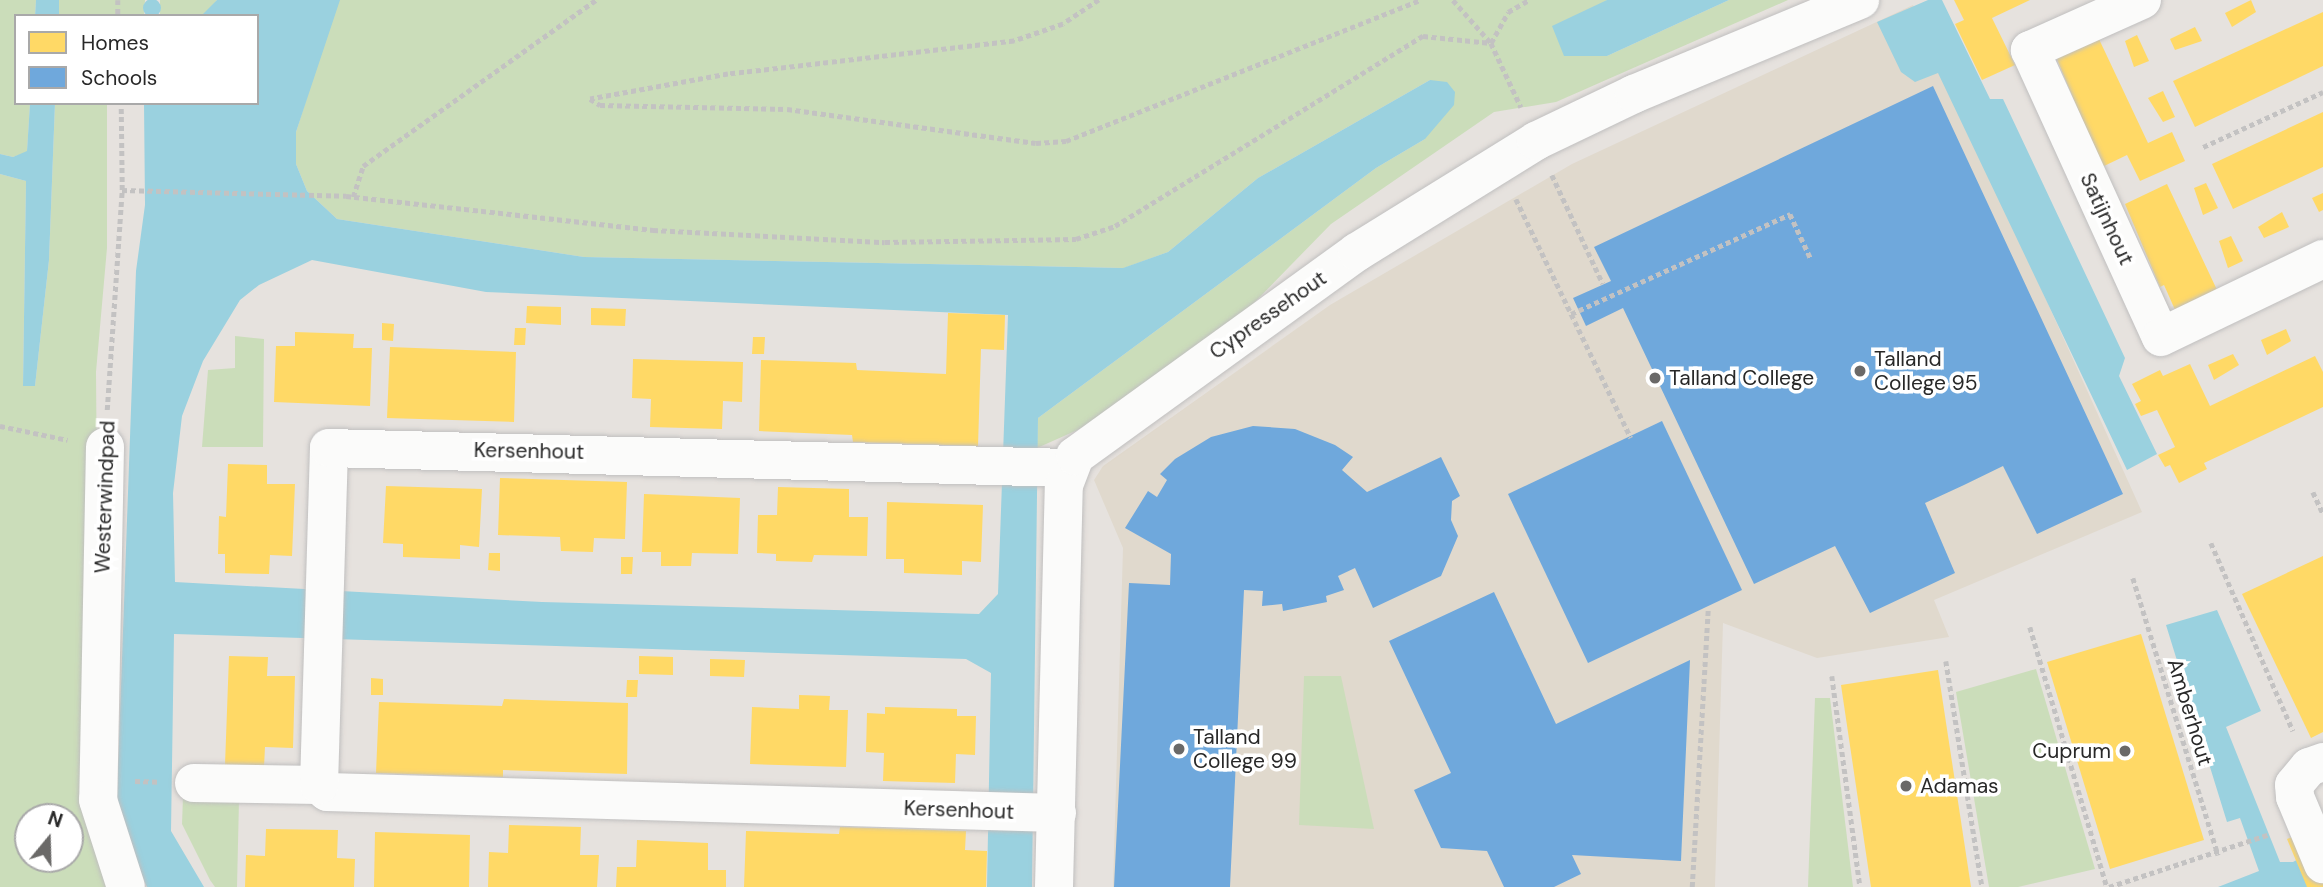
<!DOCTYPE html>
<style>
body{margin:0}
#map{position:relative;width:2323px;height:887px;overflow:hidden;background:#e6e2de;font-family:"DM Sans",sans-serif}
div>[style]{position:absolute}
.education>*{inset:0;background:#e0d9cd}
.green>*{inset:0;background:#cbddba}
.water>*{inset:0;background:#9ad1df}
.round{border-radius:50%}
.homes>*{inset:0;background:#ffd966}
.schools>*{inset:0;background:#6fa8dc}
.path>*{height:4.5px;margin-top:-2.25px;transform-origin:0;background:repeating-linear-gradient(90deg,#c3c2c2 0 5px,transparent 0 8.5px)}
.roads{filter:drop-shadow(0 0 2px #c0bfbf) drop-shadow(0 0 2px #c0bfbf)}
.minor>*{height:38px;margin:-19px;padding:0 19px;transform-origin:19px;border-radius:19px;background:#fbfbfa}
.dots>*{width:19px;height:19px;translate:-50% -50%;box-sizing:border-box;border:4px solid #fff;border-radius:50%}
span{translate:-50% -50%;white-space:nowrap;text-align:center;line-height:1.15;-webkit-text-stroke:7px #fff;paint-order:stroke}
.street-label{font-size:21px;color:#282828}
.poi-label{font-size:21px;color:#282828}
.left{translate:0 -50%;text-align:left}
.right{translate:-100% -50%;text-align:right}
.legend{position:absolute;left:14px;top:14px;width:245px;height:91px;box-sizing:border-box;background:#fff;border:2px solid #a9a9a9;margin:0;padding:9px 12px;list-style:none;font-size:21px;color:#282828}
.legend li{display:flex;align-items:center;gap:14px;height:35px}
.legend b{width:35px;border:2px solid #a9a9a9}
.north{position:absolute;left:14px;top:803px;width:70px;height:70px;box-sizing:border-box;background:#fff;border:2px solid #a9a9a9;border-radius:50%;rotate:19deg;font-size:19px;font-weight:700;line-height:28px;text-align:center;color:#282828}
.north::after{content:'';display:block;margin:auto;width:24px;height:32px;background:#6a6968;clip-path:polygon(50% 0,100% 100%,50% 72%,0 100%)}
</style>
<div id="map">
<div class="education">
<i style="clip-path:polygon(1913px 5px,2142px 512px,1934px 600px,1949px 637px,1817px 658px,1723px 623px,1715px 887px,1113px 887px,1123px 548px,1094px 480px,1103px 466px,1330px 305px,1572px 164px)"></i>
</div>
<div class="green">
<i style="clip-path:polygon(0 0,36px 0,35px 16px,16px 16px,16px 103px,30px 103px,27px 152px,13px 157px,0 154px)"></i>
<i style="clip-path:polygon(59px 0,145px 0,144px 16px,59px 16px)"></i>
<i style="clip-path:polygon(160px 0,217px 0,205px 16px,160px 16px)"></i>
<i style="clip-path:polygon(338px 0,1607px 0,1564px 56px,1607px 56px,1729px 0,1788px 0,1556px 102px,1494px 112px,1331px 224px,1249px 308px,1082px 428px,1037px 448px,1038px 418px,1376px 168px,1425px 139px,1430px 80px,1258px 178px,1168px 252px,1124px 268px,584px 257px,337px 219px,307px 191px,296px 164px,296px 132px)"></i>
<i style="clip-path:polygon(evenodd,55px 103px,107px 103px,107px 248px,96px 372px,97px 492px,118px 887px,0 887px,0 174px,26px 181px,23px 385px,35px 386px,49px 260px,55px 103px,28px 817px,70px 817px,70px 859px,28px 859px,28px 817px)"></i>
<i style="clip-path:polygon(235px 336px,264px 339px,263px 447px,202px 447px,208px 370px,235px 368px)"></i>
<i style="clip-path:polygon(2036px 669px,2095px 869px,2018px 887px,1989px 887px,1956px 692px)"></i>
<i style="clip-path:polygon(1304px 676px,1341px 676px,1374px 829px,1299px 825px)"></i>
<i style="clip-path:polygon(1815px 698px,1830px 698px,1853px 887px,1808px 887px)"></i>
<i style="clip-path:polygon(183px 797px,239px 800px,237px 887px,215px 887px,210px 880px,182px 824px)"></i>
</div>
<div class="water">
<i class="round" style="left:143px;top:-1px;width:18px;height:18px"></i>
<i style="clip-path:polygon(36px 0,59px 0,59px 16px,35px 16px)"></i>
<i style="clip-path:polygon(evenodd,217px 0,340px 0,296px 132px,296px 164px,307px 191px,337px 219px,584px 257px,1123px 268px,1168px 252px,1258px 178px,1430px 80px,1447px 82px,1455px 92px,1454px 105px,1425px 139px,1376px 168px,1038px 418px,1032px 887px,987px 887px,991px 673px,966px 659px,174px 634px,171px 831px,204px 887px,147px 887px,123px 834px,117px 797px,136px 271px,145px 205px,144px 103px,257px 103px,257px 16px,201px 16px,217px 0,312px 260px,486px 292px,1008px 315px,998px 594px,979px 614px,542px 602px,175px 582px,173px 493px,182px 416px,203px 361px,240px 300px,259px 285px,312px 260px)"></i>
<i style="clip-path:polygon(1607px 0,1729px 0,1607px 56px,1564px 56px,1552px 26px)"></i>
<i style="clip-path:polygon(1928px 0,1942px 0,1990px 99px,2003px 99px,2125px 358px,2119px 376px,2157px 454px,2127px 470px,1938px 73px,1915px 82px,1901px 72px,1877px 22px)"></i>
<i style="clip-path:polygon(30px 103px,55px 103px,49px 260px,35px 386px,23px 386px,26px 181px,0 174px,0 154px,13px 157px,27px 151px)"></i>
<i style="clip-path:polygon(2217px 610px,2261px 711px,2226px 727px,2280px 862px,2293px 862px,2323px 846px,2316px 887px,2218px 887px,2259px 871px,2240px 818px,2227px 822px,2166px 625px)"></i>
</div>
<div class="homes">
<i style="clip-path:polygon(1954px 0,2030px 0,1992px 18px,2015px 65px,1982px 80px,1955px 24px,1964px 20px)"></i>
<i style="clip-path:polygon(2251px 0,2256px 12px,2232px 27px,2225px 13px)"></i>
<i style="clip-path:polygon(2323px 12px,2323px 66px,2195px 127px,2173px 81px)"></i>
<i style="clip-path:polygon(2195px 27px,2202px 41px,2175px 50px,2170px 39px)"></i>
<i style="clip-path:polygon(2137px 35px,2149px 61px,2134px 67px,2125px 41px)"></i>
<i style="clip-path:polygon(2098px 37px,2148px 143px,2172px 132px,2185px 161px,2140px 181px,2127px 155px,2102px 167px,2056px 57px)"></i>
<i style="clip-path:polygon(2163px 91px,2175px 117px,2163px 122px,2148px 98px)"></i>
<i style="clip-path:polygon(2323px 112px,2323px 167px,2233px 209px,2212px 164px)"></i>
<i style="clip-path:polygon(2206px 183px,2218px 208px,2203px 215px,2194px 188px)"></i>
<i style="clip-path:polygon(2167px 184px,2218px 292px,2176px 312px,2164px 285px,2160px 287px,2125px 204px)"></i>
<i style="clip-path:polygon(2323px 193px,2323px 210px,2319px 212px,2312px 198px)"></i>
<i style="clip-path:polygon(2282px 212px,2289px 227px,2264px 238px,2258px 227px)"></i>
<i style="clip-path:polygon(2231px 236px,2243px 261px,2228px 268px,2219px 241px)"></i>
<i style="clip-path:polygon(527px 306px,561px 307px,561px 325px,526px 323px)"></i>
<i style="clip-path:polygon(591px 308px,626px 309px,625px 326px,591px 325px)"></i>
<i style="clip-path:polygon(948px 313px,1005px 315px,1004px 350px,981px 349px,978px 446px,853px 442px,852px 435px,759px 431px,761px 360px,856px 363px,857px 370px,946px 374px)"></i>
<i style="clip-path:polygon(382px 323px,394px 324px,393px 341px,382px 340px)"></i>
<i style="clip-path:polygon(515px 328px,526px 328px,525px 345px,514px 345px)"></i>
<i style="clip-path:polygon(2286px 329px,2291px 341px,2267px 355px,2261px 340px)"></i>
<i style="clip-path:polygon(295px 332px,354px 334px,353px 348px,372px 348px,370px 406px,274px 402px,276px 346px,295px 346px)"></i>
<i style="clip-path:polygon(753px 337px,765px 337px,764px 354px,752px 354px)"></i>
<i style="clip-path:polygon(390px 347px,516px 352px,514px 422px,387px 418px)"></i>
<i style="clip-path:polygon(2233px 354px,2239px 365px,2214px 380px,2208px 365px)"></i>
<i style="clip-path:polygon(2315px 356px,2323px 372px,2323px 407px,2204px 463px,2207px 469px,2179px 483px,2170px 465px,2165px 467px,2158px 455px,2175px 447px,2157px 410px,2141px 416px,2135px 404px,2141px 401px,2132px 384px,2160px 370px,2163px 376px,2190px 364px,2210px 406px)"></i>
<i style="clip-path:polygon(633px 359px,743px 362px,742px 402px,723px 401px,722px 429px,650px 427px,651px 399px,632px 398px)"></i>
<i style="clip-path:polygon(228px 464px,267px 465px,267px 484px,295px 484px,292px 556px,270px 555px,269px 574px,225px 573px,225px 554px,218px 554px,219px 516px,226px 517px)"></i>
<i style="clip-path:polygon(500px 478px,627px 482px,625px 539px,594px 538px,593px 552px,561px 551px,560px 537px,498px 535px)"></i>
<i style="clip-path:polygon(386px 486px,482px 489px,479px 547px,460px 545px,460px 559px,403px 557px,403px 544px,383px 543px)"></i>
<i style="clip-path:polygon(778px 487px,849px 489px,849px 517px,868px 517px,867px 556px,814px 555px,812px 562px,776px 561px,776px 554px,757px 553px,758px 515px,777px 515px)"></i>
<i style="clip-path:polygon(644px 494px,740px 498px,738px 554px,692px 553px,691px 566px,661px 566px,661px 552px,642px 552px)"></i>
<i style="clip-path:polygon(887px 502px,983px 505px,981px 562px,962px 561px,962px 575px,904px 573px,904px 559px,886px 559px)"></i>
<i style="clip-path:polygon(489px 553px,500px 553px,500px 571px,488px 570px)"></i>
<i style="clip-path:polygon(2323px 556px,2323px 732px,2311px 738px,2242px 594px)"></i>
<i style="clip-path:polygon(621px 557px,633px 557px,632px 574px,621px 574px)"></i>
<i style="clip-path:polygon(2141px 634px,2204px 840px,2110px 869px,2047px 662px)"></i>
<i style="clip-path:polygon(229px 656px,268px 657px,267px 676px,295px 676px,293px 748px,265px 747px,264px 767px,225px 765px)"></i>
<i style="clip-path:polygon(639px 656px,673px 657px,673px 675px,639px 674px)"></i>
<i style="clip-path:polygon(710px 659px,745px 660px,744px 677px,710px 676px)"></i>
<i style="clip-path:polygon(1938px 670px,1971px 887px,1871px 887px,1841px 685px)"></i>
<i style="clip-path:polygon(371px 678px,383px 679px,383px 695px,371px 695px)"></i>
<i style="clip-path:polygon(627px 680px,638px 680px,637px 697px,626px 697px)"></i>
<i style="clip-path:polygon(799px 695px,830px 696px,829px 710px,848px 710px,846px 767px,750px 764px,752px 707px,799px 709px)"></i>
<i style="clip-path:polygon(504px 699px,628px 703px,627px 774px,503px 770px,503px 777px,376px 773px,379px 702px,502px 706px)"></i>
<i style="clip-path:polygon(885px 707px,957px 709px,957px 716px,976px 716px,975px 755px,956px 754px,955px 783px,883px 781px,884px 753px,866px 752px,867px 713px,885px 714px)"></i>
<i style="clip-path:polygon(2323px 824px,2323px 887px,2307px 887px,2287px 839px)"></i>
<i style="clip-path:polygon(509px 825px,581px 827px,580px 855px,599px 855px,597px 887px,488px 887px,489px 852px,508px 853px)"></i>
<i style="clip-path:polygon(840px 827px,966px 831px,965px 850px,987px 851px,986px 887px,744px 887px,746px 831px,839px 834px)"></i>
<i style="clip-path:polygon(266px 829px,338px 830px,337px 858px,355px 859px,354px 887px,245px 887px,246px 855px,265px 856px)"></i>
<i style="clip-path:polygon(375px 832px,470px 835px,469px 887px,374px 887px)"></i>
<i style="clip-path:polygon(637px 840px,708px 843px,708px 870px,726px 870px,726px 887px,616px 887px,617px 867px,636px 867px)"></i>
</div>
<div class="schools">
<i style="clip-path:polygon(1933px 86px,2123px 494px,2037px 534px,2003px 466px,1964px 485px,1925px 503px,1955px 573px,1870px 613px,1835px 546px,1754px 584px,1623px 308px,1586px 326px,1573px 298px,1611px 281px,1594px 247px)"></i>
<i style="clip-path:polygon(1662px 421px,1742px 590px,1588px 663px,1508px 494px)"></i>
<i style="clip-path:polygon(1253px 426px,1295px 429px,1335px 445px,1353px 457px,1342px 470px,1367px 492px,1441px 457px,1460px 496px,1452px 501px,1451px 520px,1458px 536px,1441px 576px,1373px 608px,1355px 568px,1338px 576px,1344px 590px,1326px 596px,1327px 602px,1283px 611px,1282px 604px,1262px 606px,1263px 591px,1244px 590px,1230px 887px,1114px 887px,1129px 583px,1170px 585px,1171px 554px,1125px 528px,1148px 491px,1157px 497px,1167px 480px,1160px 474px,1175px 459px,1211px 437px)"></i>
<i style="clip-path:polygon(1494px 592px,1556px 724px,1690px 660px,1681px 861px,1572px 855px,1581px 874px,1554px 887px,1504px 887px,1487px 851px,1441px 848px,1414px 790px,1451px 773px,1389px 641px)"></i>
</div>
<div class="path">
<i style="left:118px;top:0;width:16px;rotate:90deg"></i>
<i style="left:1099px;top:0;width:43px;rotate:146.3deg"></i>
<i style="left:1063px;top:24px;width:52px;rotate:160.9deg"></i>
<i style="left:1014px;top:41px;width:288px;rotate:173.4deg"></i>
<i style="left:728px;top:74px;width:140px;rotate:169.7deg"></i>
<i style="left:590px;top:99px;width:12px;rotate:31deg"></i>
<i style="left:600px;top:105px;width:187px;rotate:1.2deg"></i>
<i style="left:787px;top:109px;width:251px;rotate:7.8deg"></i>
<i style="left:1036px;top:143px;width:30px;rotate:-4deg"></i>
<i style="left:1066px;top:141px;width:382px;rotate:-21.7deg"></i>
<i style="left:1453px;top:0;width:57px;rotate:48.5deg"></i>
<i style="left:1491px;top:43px;width:71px;rotate:64.9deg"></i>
<i style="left:1491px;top:43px;width:35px;rotate:-61deg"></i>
<i style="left:1508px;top:12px;width:24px;rotate:-30deg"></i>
<i style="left:2203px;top:147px;width:132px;rotate:-24.6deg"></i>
<i style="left:1552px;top:175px;width:120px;rotate:64.9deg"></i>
<i style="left:122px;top:190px;width:224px;rotate:1.5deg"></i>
<i style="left:346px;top:196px;width:309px;rotate:6.3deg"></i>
<i style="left:653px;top:230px;width:232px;rotate:3deg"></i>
<i style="left:885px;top:242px;width:191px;rotate:-0.9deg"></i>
<i style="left:1076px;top:239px;width:41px;rotate:-18.4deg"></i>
<i style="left:1115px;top:226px;width:362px;rotate:-31.7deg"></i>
<i style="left:1423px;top:36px;width:68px;rotate:5.9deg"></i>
<i style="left:353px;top:197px;width:33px;rotate:-72deg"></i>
<i style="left:363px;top:166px;width:286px;rotate:-35.5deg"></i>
<i style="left:1516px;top:199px;width:265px;rotate:64.3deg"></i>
<i style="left:1571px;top:314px;width:241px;rotate:-24.5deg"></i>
<i style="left:1790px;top:214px;width:50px;rotate:65deg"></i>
<i style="left:107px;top:410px;width:221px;rotate:-86.1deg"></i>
<i style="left:122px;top:190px;width:87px;rotate:-90.7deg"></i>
<i style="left:0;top:426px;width:69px;rotate:11.6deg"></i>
<i style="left:2313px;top:492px;width:23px;rotate:65deg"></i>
<i style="left:2211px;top:543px;width:205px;rotate:66.4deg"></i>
<i style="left:2133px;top:578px;width:290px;rotate:72.9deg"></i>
<i style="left:2030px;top:627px;width:271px;rotate:73.5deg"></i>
<i style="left:1946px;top:661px;width:229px;rotate:80.9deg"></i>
<i style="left:1832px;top:676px;width:213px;rotate:82.4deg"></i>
<i style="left:135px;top:781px;width:23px;rotate:2deg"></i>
<i style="left:1692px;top:887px;width:278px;rotate:-86.7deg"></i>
<i style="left:2109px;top:887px;width:169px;rotate:-18.2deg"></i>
</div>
<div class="roads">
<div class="minor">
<i style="left:2142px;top:0;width:123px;rotate:155.9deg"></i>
<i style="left:2030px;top:50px;width:315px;rotate:65.5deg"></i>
<i style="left:2161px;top:337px;width:180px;rotate:-25.7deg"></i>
<i style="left:105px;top:447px;width:353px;rotate:91.1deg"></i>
<i style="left:98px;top:800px;width:91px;rotate:72.2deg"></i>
<i style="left:2323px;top:762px;width:15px;rotate:160deg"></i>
<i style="left:2309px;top:767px;width:23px;rotate:130deg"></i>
<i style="left:2294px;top:785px;width:12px;rotate:85deg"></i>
<i style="left:2295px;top:797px;width:73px;rotate:67.3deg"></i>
<i style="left:194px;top:783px;width:125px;rotate:0.9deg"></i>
<i style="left:1057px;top:813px;width:730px;rotate:-178.35deg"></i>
<i style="left:327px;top:792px;width:11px;rotate:-139deg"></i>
<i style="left:319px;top:785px;width:337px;rotate:-88.3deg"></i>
<i style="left:329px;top:448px;width:738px;rotate:1.55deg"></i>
<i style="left:1054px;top:887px;width:402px;rotate:-88.6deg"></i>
<i style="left:1064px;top:485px;width:31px;rotate:-69deg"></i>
<i style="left:1075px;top:456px;width:348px;rotate:-35.9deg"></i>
<i style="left:1357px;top:252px;width:211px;rotate:-31.8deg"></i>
<i style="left:1536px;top:141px;width:109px;rotate:-25.6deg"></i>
<i style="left:1634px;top:94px;width:245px;rotate:-22.6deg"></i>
</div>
</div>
<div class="dots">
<i style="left:1860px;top:371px;background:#6a6968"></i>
<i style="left:1655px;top:378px;background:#6a6968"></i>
<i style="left:1179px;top:749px;background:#6a6968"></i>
<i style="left:2125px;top:751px;background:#6a6968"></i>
<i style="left:1906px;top:786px;background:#6a6968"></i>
</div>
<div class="street-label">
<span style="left:2107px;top:219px;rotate:65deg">Satijnhout</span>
<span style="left:1268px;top:315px;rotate:-35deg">Cypressehout</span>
<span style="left:529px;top:451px;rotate:1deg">Kersenhout</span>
<span style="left:105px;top:497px;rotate:-88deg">Westerwindpad</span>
<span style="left:2190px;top:712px;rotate:73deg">Amberhout</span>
<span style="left:959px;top:810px;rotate:2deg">Kersenhout</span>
</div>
<div class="poi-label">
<span class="left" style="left:1874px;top:371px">Talland<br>College 95</span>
<span class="left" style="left:1669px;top:378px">Talland College</span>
<span class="left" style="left:1193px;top:749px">Talland<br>College 99</span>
<span class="right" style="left:2111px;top:751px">Cuprum</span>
<span class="left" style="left:1920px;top:786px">Adamas</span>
</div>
<ul class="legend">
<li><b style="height:19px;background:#ffd966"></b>Homes</li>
<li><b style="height:19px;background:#6fa8dc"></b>Schools</li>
</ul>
<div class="north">N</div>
</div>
